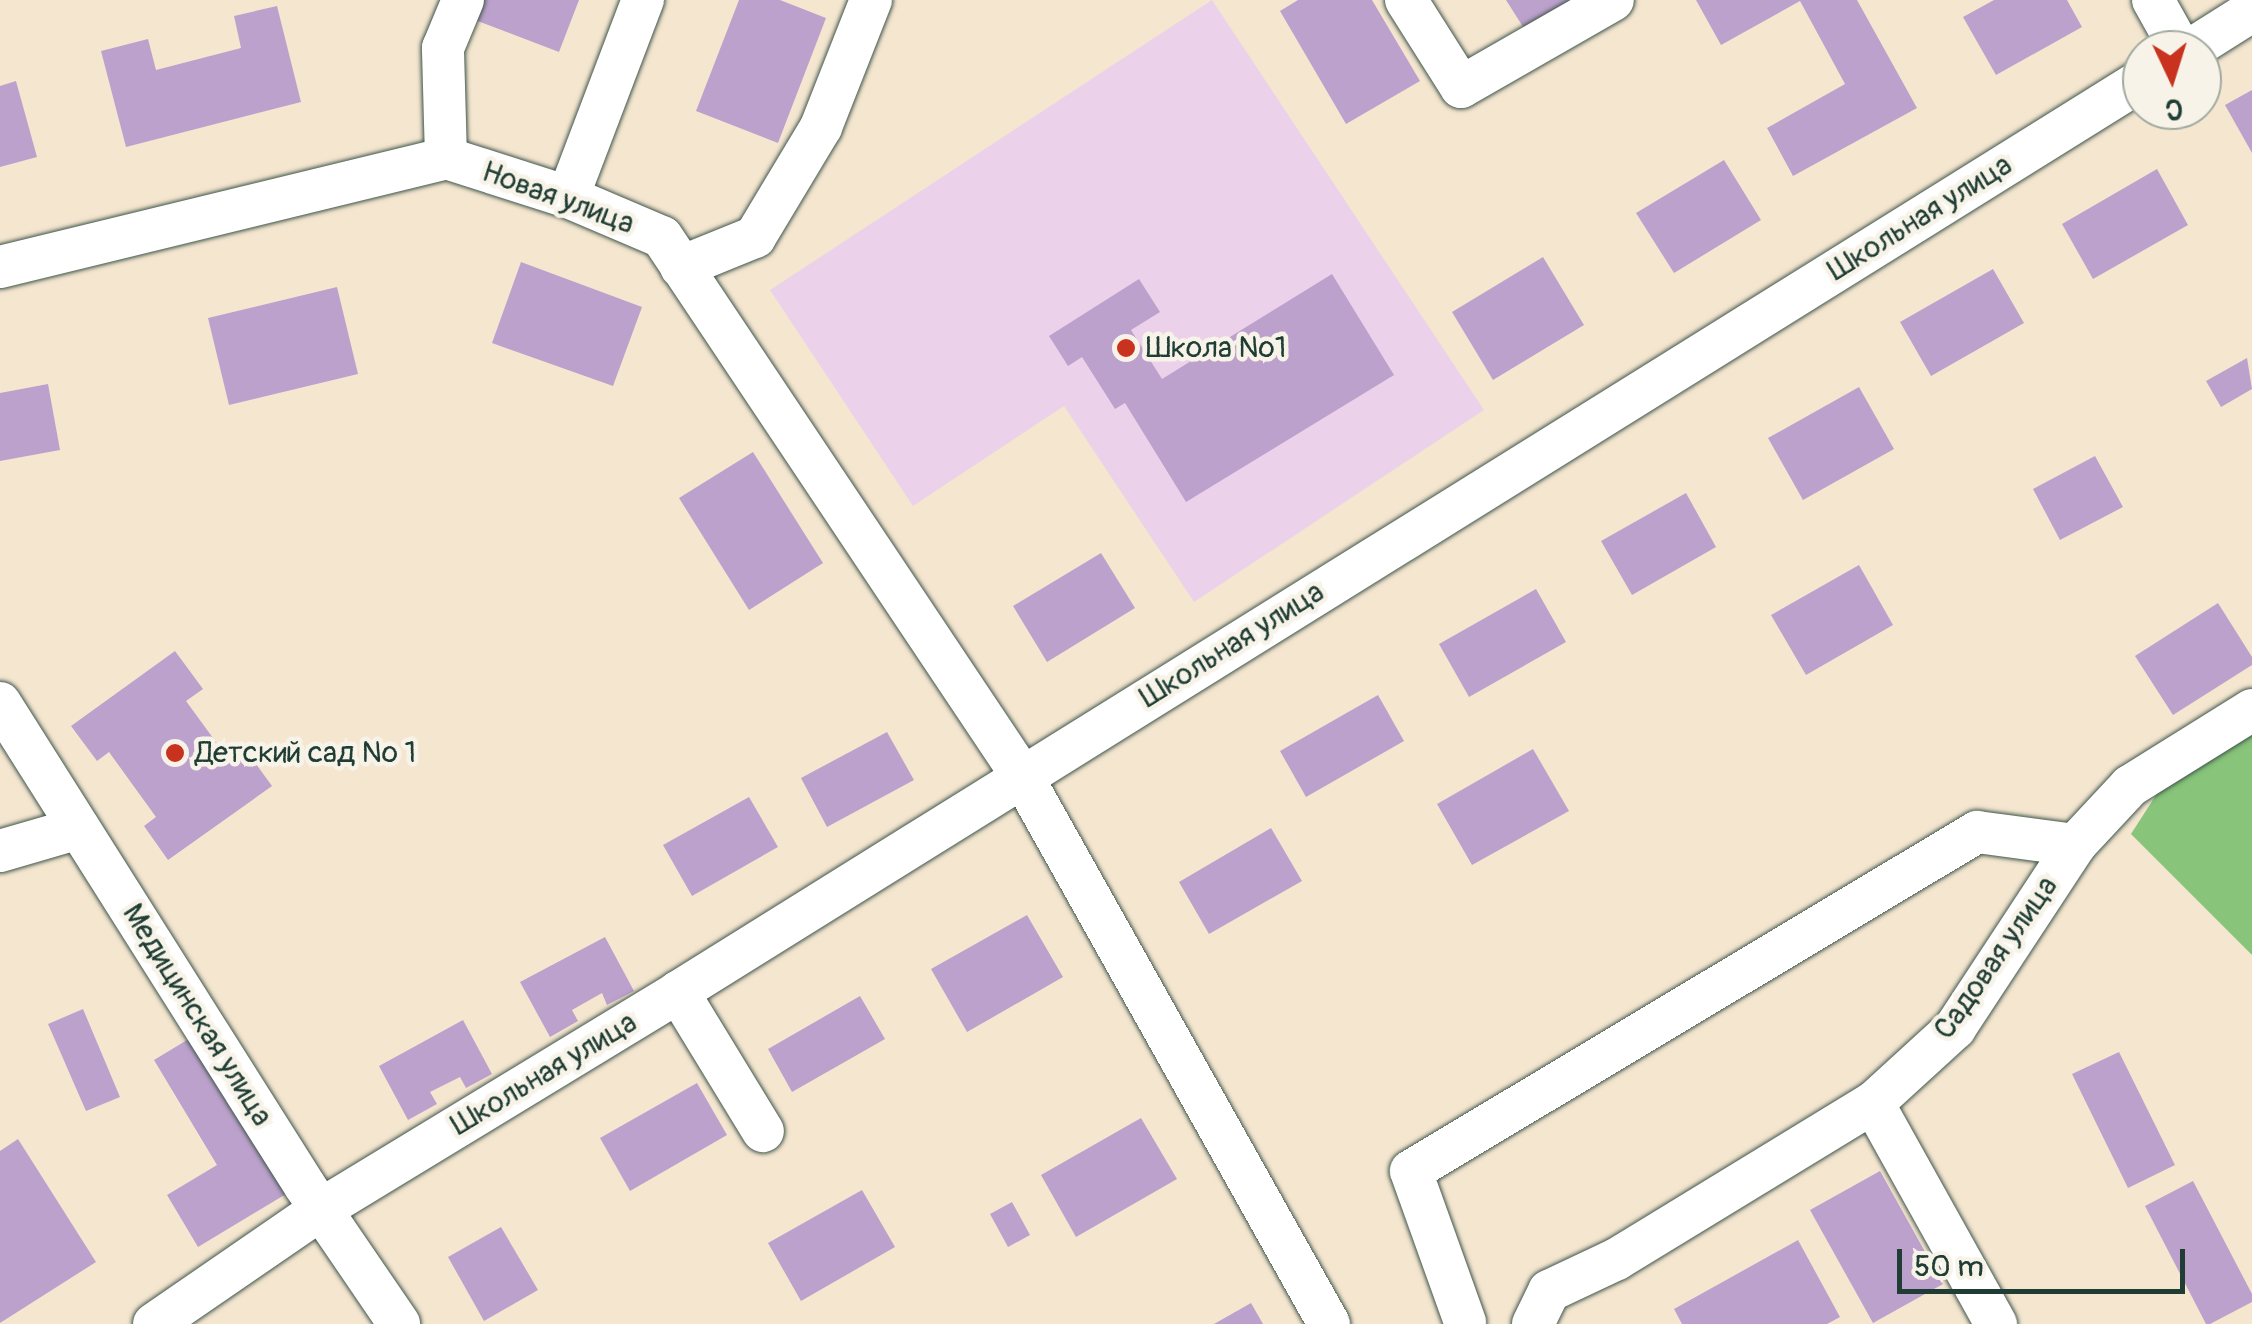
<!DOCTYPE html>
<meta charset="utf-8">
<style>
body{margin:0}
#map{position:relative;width:2252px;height:1324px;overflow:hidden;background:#f5e6d0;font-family:Pangolin,sans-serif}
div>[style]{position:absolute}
.built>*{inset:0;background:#ecd1ea}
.green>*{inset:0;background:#88c47a}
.building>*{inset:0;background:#bda1cd}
.roads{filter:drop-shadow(0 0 2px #3f564b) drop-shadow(0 0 2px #3f564b)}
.minor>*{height:42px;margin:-21px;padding:0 21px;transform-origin:21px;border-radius:21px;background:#fff}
.dots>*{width:28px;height:28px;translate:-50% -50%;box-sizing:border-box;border:5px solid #f7f3e8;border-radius:50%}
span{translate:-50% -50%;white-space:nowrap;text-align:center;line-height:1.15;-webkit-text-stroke:9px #f7f3e8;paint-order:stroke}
.street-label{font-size:30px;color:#1f3d34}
.poi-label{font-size:30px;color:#1f3d34}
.left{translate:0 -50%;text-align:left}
.north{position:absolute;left:2122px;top:30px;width:100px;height:100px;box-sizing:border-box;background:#f7f3e8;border:2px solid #a1aaa0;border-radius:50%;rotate:176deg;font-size:28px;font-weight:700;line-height:40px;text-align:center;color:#1f3d34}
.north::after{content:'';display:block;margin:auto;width:35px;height:45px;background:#c8321e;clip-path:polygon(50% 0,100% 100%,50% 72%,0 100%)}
.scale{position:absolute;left:1897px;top:1249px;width:288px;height:45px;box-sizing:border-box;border:5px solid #1f3d34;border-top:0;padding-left:12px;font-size:30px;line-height:35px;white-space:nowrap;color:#1f3d34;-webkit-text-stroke:8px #f7f3e8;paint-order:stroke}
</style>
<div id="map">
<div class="built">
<i style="clip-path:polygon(1212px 0,1484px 410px,1194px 602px,1064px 406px,913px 506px,770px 290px)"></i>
</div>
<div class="green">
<i style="clip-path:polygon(2252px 735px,2252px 955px,2131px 834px,2158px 792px)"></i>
</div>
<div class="building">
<i style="clip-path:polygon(482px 0,579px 0,559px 52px,475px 20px)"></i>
<i style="clip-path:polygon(739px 0,780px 0,826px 18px,778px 143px,696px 111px)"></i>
<i style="clip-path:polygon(1298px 0,1372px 0,1420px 81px,1346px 124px,1280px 11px)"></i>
<i style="clip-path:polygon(1506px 0,1574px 0,1525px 30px)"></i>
<i style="clip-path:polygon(1696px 0,1857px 0,1917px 108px,1793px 176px,1767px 128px,1845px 84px,1800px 1px,1721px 45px)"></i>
<i style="clip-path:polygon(1994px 0,2067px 0,2082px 27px,1996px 75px,1963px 17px)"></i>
<i style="clip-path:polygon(277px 6px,301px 102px,126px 147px,101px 51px,148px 39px,156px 70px,241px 48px,234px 16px)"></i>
<i style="clip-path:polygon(16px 81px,37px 157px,0 167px,0 86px)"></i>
<i style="clip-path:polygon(2252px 90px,2252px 153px,2225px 105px)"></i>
<i style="clip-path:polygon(1724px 160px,1761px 220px,1674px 273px,1636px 213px)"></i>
<i style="clip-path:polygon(2157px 169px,2188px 225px,2093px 279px,2062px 224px)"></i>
<i style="clip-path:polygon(1543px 257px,1584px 325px,1493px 380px,1452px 312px)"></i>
<i style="clip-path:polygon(521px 262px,642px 307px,613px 386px,492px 343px)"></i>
<i style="clip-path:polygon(1993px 269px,2024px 323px,1931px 376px,1900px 322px)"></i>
<i style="clip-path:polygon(1332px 274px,1394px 375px,1186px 502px,1125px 403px,1115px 409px,1082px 357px,1068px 366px,1049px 336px,1139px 279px,1160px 312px,1131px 330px,1162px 379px)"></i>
<i style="clip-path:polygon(337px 287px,358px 374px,229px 405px,208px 318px)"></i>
<i style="clip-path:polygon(2247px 358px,2252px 389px,2221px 407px,2206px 381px)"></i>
<i style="clip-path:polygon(48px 384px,60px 450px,0 461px,0 393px)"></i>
<i style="clip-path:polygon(1859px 387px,1894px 449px,1803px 500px,1768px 438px)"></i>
<i style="clip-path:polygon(753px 452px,823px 563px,749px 610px,679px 498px)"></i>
<i style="clip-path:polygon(2095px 456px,2123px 507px,2060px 540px,2033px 489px)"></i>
<i style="clip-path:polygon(1686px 493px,1716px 547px,1632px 595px,1601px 541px)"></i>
<i style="clip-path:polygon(1101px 553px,1135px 608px,1047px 662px,1013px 606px)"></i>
<i style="clip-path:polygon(1859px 565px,1893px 625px,1806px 675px,1771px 615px)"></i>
<i style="clip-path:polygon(1536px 589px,1566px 642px,1469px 697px,1439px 644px)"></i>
<i style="clip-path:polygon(2218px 603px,2252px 657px,2252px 665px,2173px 715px,2135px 656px)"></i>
<i style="clip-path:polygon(175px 651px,203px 689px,186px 701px,232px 764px,248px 753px,272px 786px,168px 860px,144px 826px,156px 817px,109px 752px,97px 761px,71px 726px)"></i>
<i style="clip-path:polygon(1378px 695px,1404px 741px,1306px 797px,1280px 751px)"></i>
<i style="clip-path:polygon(887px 732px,914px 780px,827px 827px,801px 778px)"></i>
<i style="clip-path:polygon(1533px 749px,1569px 811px,1472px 865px,1437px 804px)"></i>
<i style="clip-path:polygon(749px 797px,778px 847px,692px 896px,663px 845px)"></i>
<i style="clip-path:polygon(1271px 828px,1302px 881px,1209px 934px,1179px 882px)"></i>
<i style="clip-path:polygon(1027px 915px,1063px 977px,967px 1032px,931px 969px)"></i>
<i style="clip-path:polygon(605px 937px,634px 991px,607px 1005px,602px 993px,572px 1010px,578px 1021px,550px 1037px,520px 982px)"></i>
<i style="clip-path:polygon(860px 996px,885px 1039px,792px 1092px,768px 1049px)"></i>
<i style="clip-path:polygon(83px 1009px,120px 1097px,86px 1111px,48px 1024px)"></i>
<i style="clip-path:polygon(463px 1020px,492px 1074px,466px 1088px,460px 1077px,430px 1092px,437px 1104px,408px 1120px,379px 1066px)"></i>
<i style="clip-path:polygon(192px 1037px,286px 1194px,198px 1247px,167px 1195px,217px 1165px,154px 1060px)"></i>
<i style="clip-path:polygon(2119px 1052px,2175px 1165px,2128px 1188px,2072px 1074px)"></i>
<i style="clip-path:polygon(697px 1083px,727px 1135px,630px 1191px,600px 1138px)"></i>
<i style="clip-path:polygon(1141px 1118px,1177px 1179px,1076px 1237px,1041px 1175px)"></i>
<i style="clip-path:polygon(18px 1139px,96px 1262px,0 1323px,0 1151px)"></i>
<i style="clip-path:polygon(1880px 1171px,1943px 1284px,1873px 1323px,1810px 1210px)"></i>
<i style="clip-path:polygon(2193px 1181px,2252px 1294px,2252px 1302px,2210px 1324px,2206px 1324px,2145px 1206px)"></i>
<i style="clip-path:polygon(862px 1190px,895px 1247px,801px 1301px,768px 1243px)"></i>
<i style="clip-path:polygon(1012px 1202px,1030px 1235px,1008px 1247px,990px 1214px)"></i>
<i style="clip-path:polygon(501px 1227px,538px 1290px,484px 1321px,448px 1257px)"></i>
<i style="clip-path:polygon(1798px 1240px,1840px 1317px,1827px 1324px,1682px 1324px,1674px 1309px)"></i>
<i style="clip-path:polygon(1251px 1303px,1263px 1324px,1214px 1324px)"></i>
</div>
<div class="roads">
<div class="minor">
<i style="left:1406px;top:0;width:103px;rotate:57.7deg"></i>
<i style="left:1461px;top:87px;width:175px;rotate:-29.8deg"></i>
<i style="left:2153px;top:0;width:57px;rotate:60.8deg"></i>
<i style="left:2190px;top:50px;width:73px;rotate:-32.2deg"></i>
<i style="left:446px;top:158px;width:110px;rotate:-91.6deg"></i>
<i style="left:443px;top:48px;width:52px;rotate:-67.4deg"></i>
<i style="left:568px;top:197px;width:211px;rotate:-69.2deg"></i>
<i style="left:0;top:267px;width:459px;rotate:-13.7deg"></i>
<i style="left:446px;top:158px;width:128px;rotate:17.7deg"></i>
<i style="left:568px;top:197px;width:102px;rotate:23.1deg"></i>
<i style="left:662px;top:237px;width:648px;rotate:56.26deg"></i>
<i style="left:1022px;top:776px;width:628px;rotate:60.74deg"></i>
<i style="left:681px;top:267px;width:80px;rotate:-22.1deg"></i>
<i style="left:755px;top:237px;width:128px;rotate:-59deg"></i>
<i style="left:821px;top:127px;width:136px;rotate:-68.5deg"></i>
<i style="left:0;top:703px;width:571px;rotate:57.73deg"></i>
<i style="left:305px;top:1186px;width:167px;rotate:55.7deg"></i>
<i style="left:0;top:851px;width:82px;rotate:-16.2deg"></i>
<i style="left:678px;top:992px;width:163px;rotate:58.6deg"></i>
<i style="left:1873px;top:1103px;width:253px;rotate:60.9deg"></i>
<i style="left:1465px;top:1322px;width:160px;rotate:-109.7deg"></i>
<i style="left:1411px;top:1171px;width:660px;rotate:-30.92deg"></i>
<i style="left:1977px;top:832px;width:99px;rotate:7.6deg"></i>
<i style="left:154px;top:1324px;width:201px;rotate:-34.5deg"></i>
<i style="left:320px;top:1210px;width:419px;rotate:-31.3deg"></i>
<i style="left:678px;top:992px;width:1725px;rotate:-31.92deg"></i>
<i style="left:1533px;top:1324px;width:37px;rotate:-64deg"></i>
<i style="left:1549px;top:1291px;width:75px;rotate:-25.2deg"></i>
<i style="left:1617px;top:1259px;width:300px;rotate:-31.4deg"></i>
<i style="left:1873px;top:1103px;width:111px;rotate:-42.4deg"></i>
<i style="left:1955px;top:1028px;width:219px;rotate:-56.7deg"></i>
<i style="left:2075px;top:845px;width:81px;rotate:-47deg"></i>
<i style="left:2130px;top:786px;width:144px;rotate:-31.9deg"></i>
</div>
</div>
<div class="dots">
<i style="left:1126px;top:348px;background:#c8321e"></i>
<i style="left:175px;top:753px;background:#c8321e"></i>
</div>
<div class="street-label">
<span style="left:558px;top:198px;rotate:20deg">Новая улица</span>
<span style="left:1920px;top:218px;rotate:-32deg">Школьная улица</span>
<span style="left:1232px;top:645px;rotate:-32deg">Школьная улица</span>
<span style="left:1996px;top:958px;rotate:-55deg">Садовая улица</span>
<span style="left:197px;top:1015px;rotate:58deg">Медицинская улица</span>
<span style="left:544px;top:1074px;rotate:-31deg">Школьная улица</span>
</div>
<div class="poi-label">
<span class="left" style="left:1146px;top:348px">Школа №1</span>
<span class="left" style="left:195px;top:753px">Детский сад № 1</span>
</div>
<div class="north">С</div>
<div class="scale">50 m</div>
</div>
